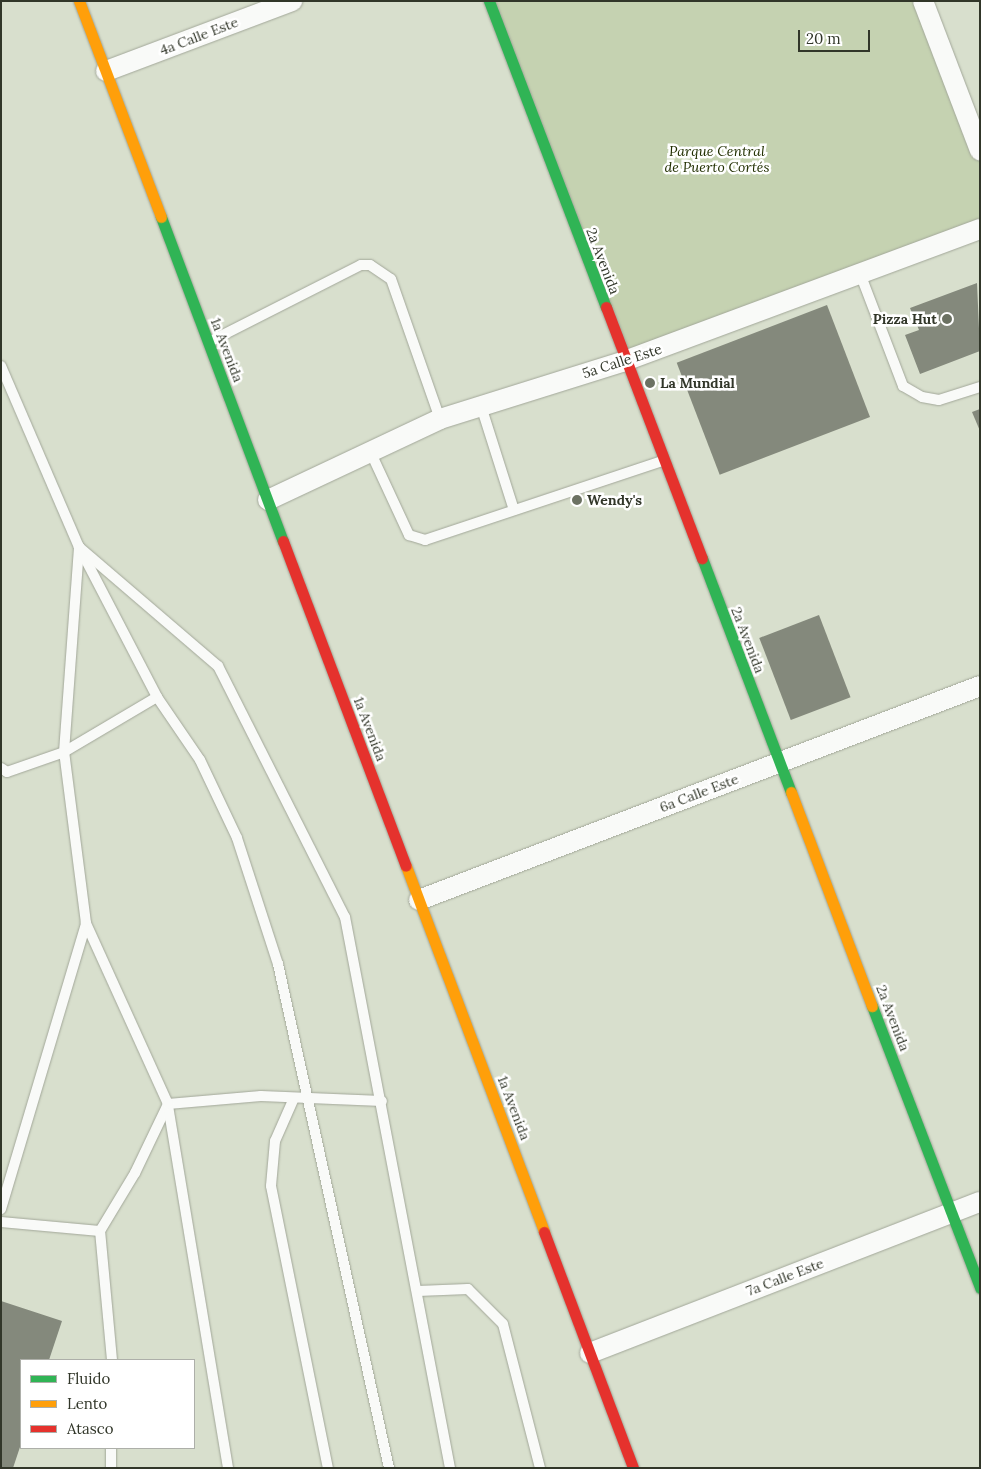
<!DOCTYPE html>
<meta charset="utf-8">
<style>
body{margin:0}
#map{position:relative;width:981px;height:1469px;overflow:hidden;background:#d8dfcd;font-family:Lora,serif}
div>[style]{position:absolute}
.green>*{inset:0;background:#c5d2b1}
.building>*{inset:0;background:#84897c;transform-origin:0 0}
.roads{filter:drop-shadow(0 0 1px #a2a799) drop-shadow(0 0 1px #a2a799)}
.lane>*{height:10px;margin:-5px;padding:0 5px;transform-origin:5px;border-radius:5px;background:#f9faf8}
.street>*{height:20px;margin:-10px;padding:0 10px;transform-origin:10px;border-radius:10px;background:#f9faf8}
.fast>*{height:11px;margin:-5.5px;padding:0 5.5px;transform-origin:5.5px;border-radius:5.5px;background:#30b455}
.slow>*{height:11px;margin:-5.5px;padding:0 5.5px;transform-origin:5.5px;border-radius:5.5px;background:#ff9f0a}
.jam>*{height:11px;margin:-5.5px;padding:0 5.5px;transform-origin:5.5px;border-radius:5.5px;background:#e5322d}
.dots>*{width:14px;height:14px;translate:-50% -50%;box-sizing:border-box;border:2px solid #fff;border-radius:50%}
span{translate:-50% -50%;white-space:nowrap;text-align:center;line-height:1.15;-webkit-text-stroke:5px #fff;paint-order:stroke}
.street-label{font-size:14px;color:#313629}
.park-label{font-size:14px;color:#212f00;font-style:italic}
.poi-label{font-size:14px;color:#313629;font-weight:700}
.right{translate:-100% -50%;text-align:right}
.left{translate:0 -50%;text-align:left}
.frame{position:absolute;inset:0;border:2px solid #313629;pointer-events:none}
.legend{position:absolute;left:20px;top:1359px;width:175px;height:90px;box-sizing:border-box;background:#fff;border:1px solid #adafa9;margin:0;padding:6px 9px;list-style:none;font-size:15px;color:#313629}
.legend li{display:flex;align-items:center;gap:10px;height:25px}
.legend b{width:25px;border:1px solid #adafa9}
.scale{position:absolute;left:798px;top:30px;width:72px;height:22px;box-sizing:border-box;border:2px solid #313629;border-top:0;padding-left:6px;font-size:15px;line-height:18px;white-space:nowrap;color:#313629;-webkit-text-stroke:4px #fff;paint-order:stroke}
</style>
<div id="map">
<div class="green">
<i style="clip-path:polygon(489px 1px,923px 1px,980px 150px,980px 228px,625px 361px)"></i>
</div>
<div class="building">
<i style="clip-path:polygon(977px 283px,980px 351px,920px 374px,905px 335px,919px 330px,910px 308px)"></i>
<i style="left:827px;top:305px;width:120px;height:161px;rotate:69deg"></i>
<i style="clip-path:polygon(980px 409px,980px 431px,972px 412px)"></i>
<i style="left:819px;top:615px;width:88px;height:64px;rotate:69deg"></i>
<i style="clip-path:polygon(1px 1301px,62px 1321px,49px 1360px,21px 1360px,21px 1444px,13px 1468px,1px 1468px)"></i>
</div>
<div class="roads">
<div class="lane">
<i style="left:861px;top:276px;width:118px;rotate:69.1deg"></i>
<i style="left:903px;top:386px;width:22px;rotate:30deg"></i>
<i style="left:922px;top:397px;width:17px;rotate:10deg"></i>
<i style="left:939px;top:400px;width:43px;rotate:-17.6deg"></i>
<i style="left:209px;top:342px;width:170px;rotate:-26.9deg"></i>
<i style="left:361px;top:265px;width:9px"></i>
<i style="left:370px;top:265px;width:25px;rotate:34deg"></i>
<i style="left:391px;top:279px;width:148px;rotate:70.7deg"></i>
<i style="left:1px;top:366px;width:197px;rotate:66.7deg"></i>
<i style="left:79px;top:547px;width:183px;rotate:40.6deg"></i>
<i style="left:218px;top:666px;width:281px;rotate:63.2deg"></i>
<i style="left:345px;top:917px;width:561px;rotate:79.21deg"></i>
<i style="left:481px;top:406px;width:109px;rotate:72.4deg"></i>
<i style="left:370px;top:451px;width:93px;rotate:65.1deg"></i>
<i style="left:409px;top:535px;width:17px;rotate:17deg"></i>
<i style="left:425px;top:540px;width:250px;rotate:-18.4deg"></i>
<i style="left:1px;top:768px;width:7px;rotate:34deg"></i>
<i style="left:7px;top:772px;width:60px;rotate:-19.3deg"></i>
<i style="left:64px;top:752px;width:108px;rotate:-30.6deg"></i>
<i style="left:294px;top:1098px;width:47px;rotate:113.8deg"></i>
<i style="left:275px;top:1141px;width:45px;rotate:95.1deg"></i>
<i style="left:271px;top:1186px;width:288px;rotate:78.6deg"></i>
<i style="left:1px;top:1209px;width:298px;rotate:-73.4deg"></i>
<i style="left:1px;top:1222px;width:99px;rotate:5.2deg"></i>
<i style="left:418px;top:1291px;width:50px;rotate:-2.3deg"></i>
<i style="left:468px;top:1289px;width:49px;rotate:45deg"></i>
<i style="left:503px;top:1324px;width:149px;rotate:75.6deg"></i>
<i style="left:112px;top:1360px;width:130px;rotate:-95.3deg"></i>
<i style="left:100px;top:1231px;width:68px;rotate:-58.9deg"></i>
<i style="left:135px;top:1173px;width:76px;rotate:-64.4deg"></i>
<i style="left:168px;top:1104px;width:93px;rotate:-4.9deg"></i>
<i style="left:261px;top:1096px;width:121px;rotate:2.4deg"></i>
<i style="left:111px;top:1468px;width:20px;rotate:-90deg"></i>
<i style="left:228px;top:1468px;width:369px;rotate:-99.4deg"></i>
<i style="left:168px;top:1104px;width:199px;rotate:-114.4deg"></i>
<i style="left:86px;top:923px;width:172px;rotate:-97.3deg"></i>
<i style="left:64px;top:752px;width:206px;rotate:-85.8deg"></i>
<i style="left:79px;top:547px;width:169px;rotate:62.5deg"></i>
<i style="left:157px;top:697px;width:76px;rotate:55.7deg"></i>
<i style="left:200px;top:760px;width:86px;rotate:64.6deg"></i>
<i style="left:237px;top:838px;width:133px;rotate:72deg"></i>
<i style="left:278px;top:964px;width:516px;rotate:77.58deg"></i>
</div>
<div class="street">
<i style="left:923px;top:1px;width:160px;rotate:69.1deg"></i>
<i style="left:106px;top:71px;width:199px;rotate:-20.6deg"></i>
<i style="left:268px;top:500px;width:190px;rotate:-25.2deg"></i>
<i style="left:440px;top:419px;width:194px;rotate:-17.4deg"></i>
<i style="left:625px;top:361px;width:379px;rotate:-20.4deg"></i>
<i style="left:419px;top:900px;width:600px;rotate:-20.88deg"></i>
<i style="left:590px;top:1353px;width:418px;rotate:-21.2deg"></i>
</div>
<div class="fast">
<i style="left:489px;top:1px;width:328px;rotate:69.1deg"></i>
<i style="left:161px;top:217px;width:346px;rotate:69.4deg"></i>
<i style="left:702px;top:558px;width:250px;rotate:69.2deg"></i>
<i style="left:872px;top:1006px;width:302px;rotate:69deg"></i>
</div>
<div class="slow">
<i style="left:79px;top:1px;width:231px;rotate:69.2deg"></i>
<i style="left:791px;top:792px;width:229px;rotate:69.3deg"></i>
<i style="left:406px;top:866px;width:391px;rotate:69.3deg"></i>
</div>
<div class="jam">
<i style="left:606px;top:307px;width:269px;rotate:69.1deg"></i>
<i style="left:283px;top:541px;width:347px;rotate:69.3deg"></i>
<i style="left:544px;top:1232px;width:252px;rotate:69.3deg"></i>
</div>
</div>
<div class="dots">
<i style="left:947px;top:319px;background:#6b7162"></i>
<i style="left:650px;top:383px;background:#6b7162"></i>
<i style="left:577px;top:500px;background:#6b7162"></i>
</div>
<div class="street-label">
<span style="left:199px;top:36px;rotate:-21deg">4a Calle Este</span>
<span style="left:603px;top:261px;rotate:69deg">2a Avenida</span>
<span style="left:227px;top:350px;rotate:69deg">1a Avenida</span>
<span style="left:622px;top:361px;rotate:-18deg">5a Calle Este</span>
<span style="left:748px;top:640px;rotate:69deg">2a Avenida</span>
<span style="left:370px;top:729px;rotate:69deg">1a Avenida</span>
<span style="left:699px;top:793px;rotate:-21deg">6a Calle Este</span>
<span style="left:893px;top:1018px;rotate:69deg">2a Avenida</span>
<span style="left:514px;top:1108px;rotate:69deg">1a Avenida</span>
<span style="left:785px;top:1277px;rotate:-21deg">7a Calle Este</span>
</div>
<div class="park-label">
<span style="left:717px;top:159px">Parque Central<br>de Puerto Cortés</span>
</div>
<div class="poi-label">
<span class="right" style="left:937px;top:319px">Pizza Hut</span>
<span class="left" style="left:660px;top:383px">La Mundial</span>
<span class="left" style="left:587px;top:500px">Wendy's</span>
</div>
<div class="frame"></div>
<ul class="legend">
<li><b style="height:6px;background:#30b455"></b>Fluido</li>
<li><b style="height:6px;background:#ff9f0a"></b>Lento</li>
<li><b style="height:6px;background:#e5322d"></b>Atasco</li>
</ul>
<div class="scale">20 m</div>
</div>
